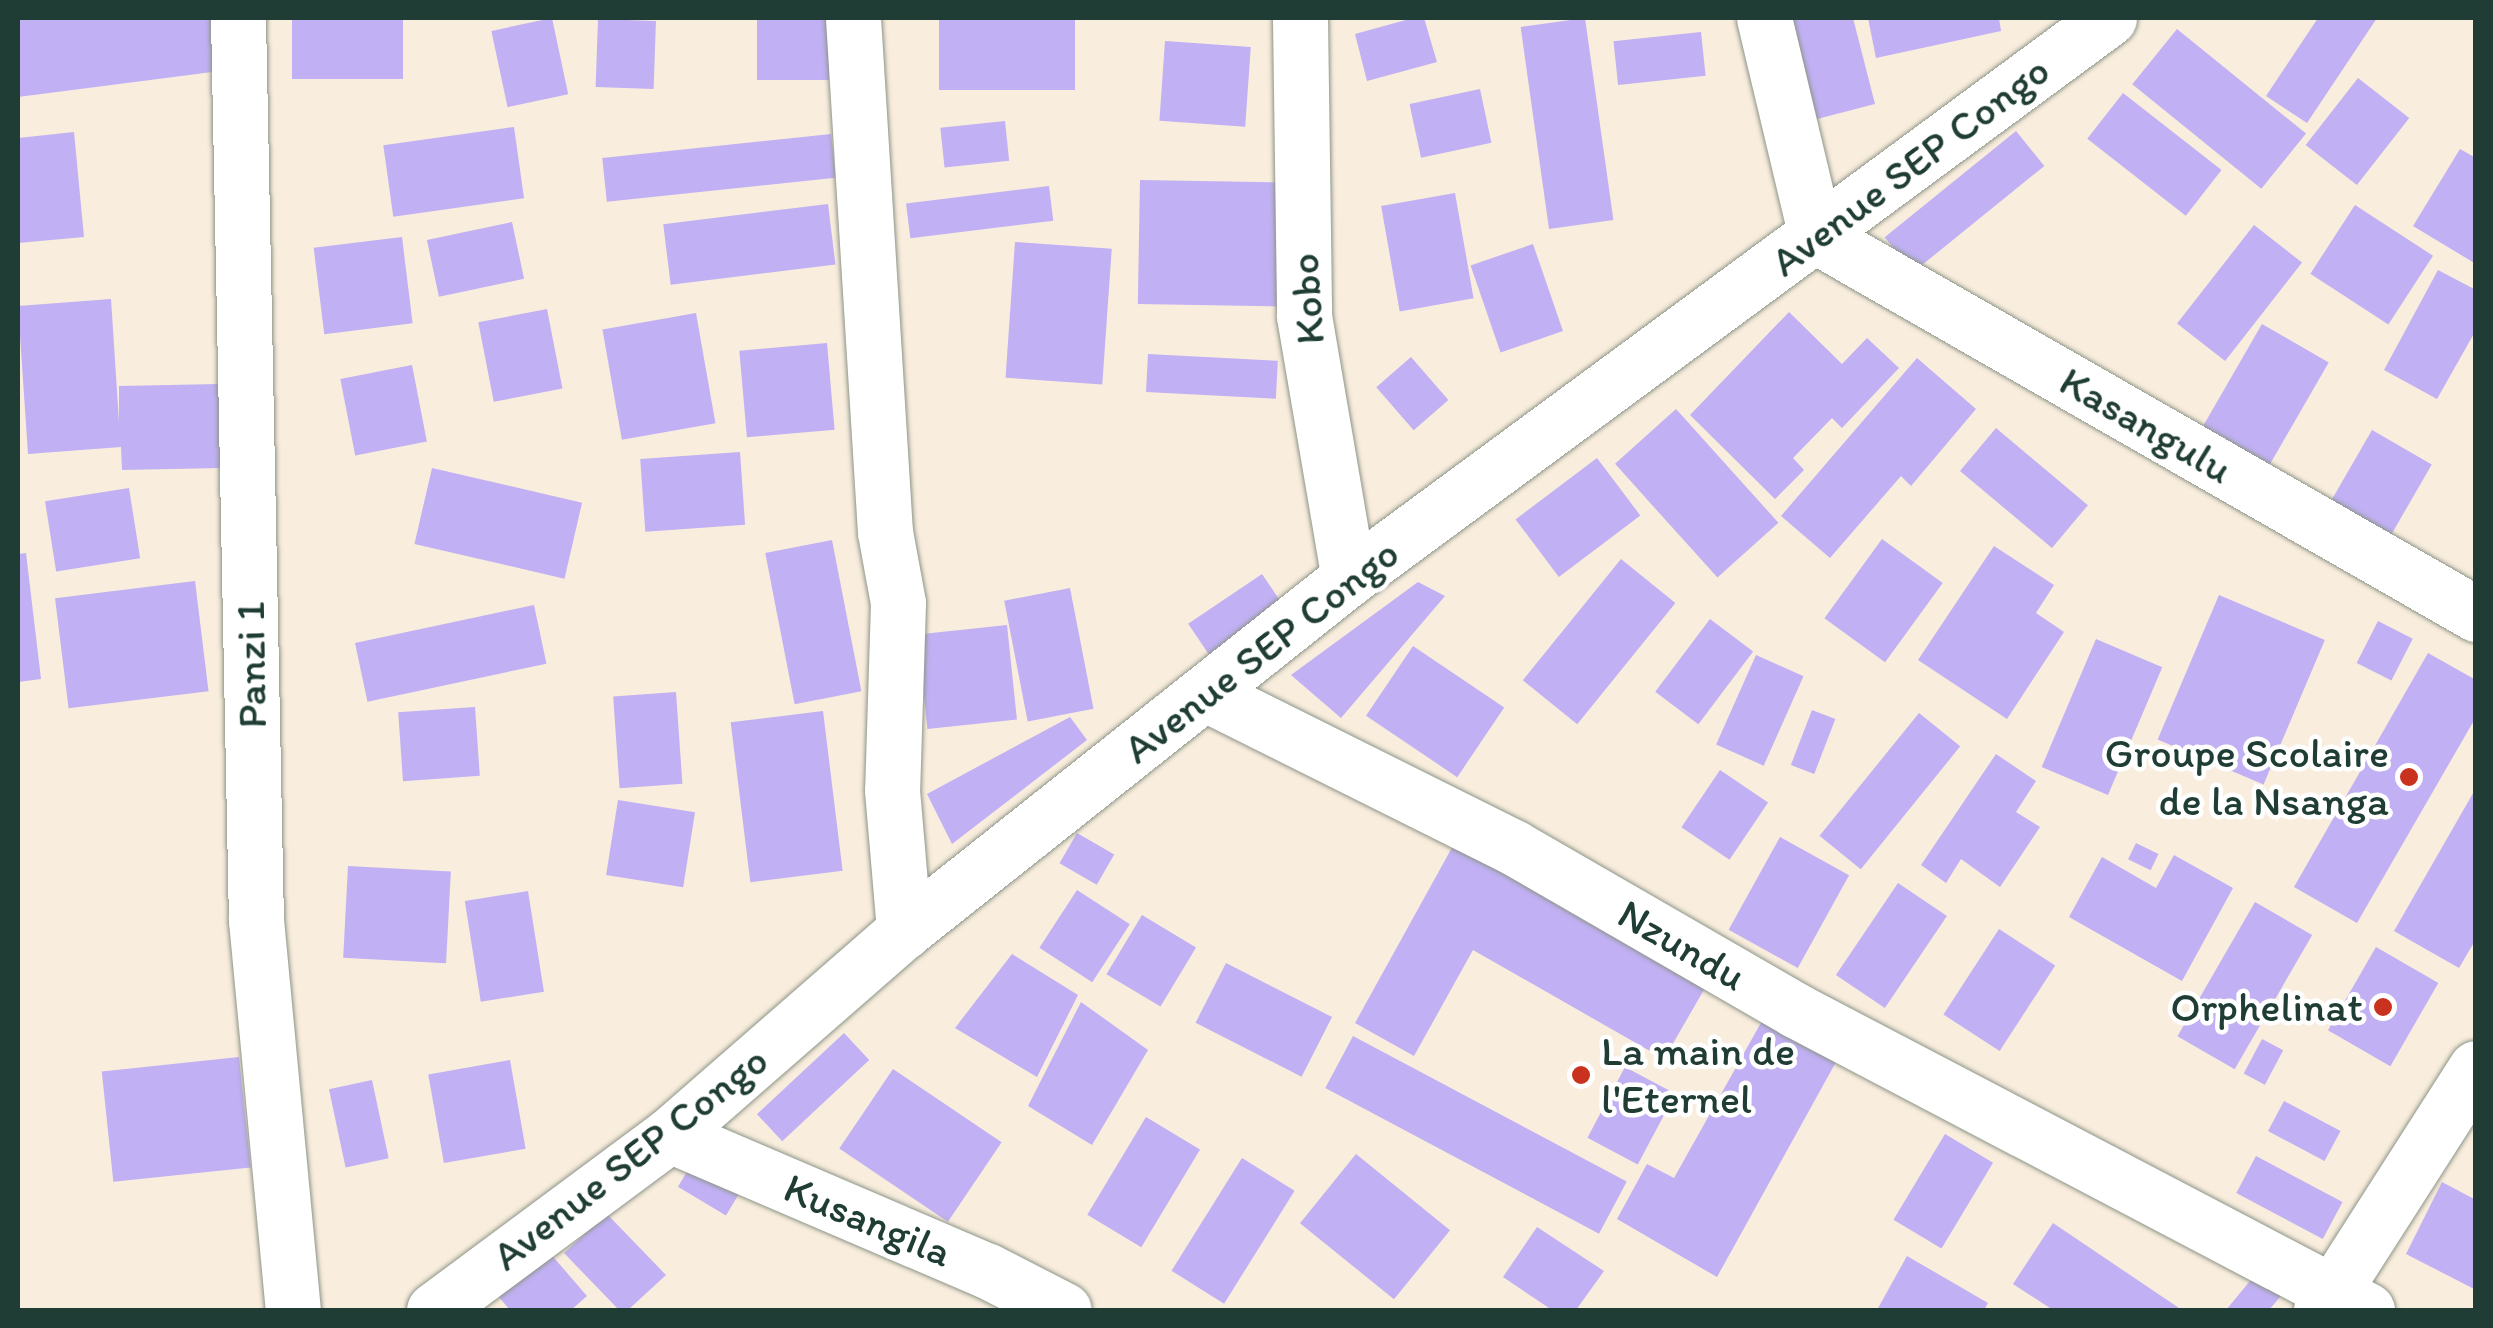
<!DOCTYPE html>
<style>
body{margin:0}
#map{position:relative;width:2493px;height:1328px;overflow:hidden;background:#f9eddd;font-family:Itim,sans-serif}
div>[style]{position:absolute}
.building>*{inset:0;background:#c1b0f3;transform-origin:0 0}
.roads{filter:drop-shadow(0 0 2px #8c9588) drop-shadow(0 0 2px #8c9588)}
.street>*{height:55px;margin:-27.5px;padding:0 27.5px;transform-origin:27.5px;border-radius:27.5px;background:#fff}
.dots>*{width:28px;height:28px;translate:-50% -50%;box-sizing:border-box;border:5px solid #fff;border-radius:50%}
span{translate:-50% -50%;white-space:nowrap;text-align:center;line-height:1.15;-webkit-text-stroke:9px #fff;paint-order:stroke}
.street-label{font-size:42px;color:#1f3d34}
.poi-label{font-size:42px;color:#1f3d34}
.right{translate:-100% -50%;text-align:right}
.left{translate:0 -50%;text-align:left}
.frame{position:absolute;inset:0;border:20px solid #1f3d34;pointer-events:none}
</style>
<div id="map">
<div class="building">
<i style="clip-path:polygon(18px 18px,213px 18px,220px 71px,18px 97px)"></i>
<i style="left:292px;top:18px;width:111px;height:61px"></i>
<i style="left:552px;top:18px;width:78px;height:62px;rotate:78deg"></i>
<i style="left:757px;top:18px;width:72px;height:62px"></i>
<i style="left:939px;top:18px;width:136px;height:72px"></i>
<i style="clip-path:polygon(1413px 18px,1424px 18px,1437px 62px,1367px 81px,1355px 34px)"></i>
<i style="left:1585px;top:18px;width:204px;height:65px;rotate:82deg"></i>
<i style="clip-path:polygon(1790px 18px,1853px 18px,1875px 104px,1817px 119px)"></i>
<i style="clip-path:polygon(1868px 18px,1999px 18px,2001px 31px,1876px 58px)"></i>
<i style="clip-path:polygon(2318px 18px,2377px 18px,2307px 123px,2266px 96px)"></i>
<i style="left:598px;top:19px;width:58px;height:68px;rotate:2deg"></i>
<i style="left:2177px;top:29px;width:166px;height:71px;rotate:39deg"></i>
<i style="left:1701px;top:32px;width:44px;height:88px;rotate:84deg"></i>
<i style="left:1165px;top:41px;width:86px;height:80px;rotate:4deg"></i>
<i style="left:2358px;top:78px;width:65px;height:85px;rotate:38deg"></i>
<i style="left:1480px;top:89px;width:55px;height:72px;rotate:78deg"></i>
<i style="left:2123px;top:93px;width:125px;height:58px;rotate:38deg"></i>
<i style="left:1005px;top:121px;width:40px;height:65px;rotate:84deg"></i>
<i style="left:514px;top:127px;width:72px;height:132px;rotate:82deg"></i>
<i style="left:2016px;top:131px;width:45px;height:169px;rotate:51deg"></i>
<i style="clip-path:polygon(74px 132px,84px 237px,18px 243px,18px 138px)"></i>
<i style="left:831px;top:134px;width:44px;height:230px;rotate:84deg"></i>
<i style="clip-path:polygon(2460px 149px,2476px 158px,2476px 264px,2413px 226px)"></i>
<i style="left:1140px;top:180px;width:139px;height:124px;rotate:1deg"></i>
<i style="left:1049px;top:186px;width:35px;height:144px;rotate:83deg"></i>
<i style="left:1455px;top:193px;width:107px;height:75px;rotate:80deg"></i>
<i style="left:828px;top:204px;width:61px;height:166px;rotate:83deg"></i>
<i style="left:2355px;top:205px;width:93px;height:82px;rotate:33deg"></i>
<i style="left:512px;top:222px;width:58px;height:87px;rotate:78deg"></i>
<i style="left:2254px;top:225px;width:61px;height:125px;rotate:38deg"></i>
<i style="left:402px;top:237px;width:87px;height:89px;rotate:83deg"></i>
<i style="left:1015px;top:242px;width:97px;height:136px;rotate:4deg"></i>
<i style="left:1533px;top:244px;width:92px;height:66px;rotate:71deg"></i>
<i style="clip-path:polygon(2438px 270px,2476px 290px,2476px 330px,2437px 399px,2384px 370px)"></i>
<i style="clip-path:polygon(111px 299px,119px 422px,119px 386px,219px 384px,222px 468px,122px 470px,121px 447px,28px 454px,18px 306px)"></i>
<i style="left:547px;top:309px;width:81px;height:70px;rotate:79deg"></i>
<i style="clip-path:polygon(1789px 312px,1842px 364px,1867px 338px,1899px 368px,1842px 428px,1832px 418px,1793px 458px,1804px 470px,1775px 499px,1690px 415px)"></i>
<i style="left:696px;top:313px;width:112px;height:95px;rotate:80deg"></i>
<i style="left:2262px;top:324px;width:77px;height:121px;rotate:30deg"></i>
<i style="left:827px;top:343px;width:87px;height:88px;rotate:85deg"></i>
<i style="left:1148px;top:354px;width:130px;height:38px;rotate:3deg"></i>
<i style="left:1411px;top:357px;width:57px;height:46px;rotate:49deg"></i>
<i style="clip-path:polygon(1917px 358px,1976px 409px,1911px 486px,1901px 476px,1830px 558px,1781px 516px)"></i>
<i style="left:412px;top:365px;width:78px;height:73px;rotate:79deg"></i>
<i style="left:1676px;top:409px;width:153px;height:82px;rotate:48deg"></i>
<i style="left:1996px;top:428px;width:120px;height:56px;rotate:40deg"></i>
<i style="left:2372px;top:430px;width:69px;height:93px;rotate:30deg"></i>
<i style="left:740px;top:452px;width:73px;height:100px;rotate:86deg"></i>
<i style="left:1597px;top:458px;width:72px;height:102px;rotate:53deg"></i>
<i style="left:432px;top:468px;width:154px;height:78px;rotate:13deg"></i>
<i style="left:129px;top:488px;width:71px;height:85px;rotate:81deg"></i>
<i style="left:1882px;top:539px;width:75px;height:98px;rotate:36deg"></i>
<i style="left:832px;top:540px;width:154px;height:68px;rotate:79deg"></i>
<i style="clip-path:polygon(1994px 546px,2054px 585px,2036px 613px,2064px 632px,2007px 719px,1918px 660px)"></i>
<i style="clip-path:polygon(26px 553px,41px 679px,18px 682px,18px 554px)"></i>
<i style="left:1621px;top:559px;width:70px;height:156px;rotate:39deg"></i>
<i style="left:1262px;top:574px;width:37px;height:89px;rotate:56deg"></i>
<i style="left:195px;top:581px;width:111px;height:141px;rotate:83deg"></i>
<i style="clip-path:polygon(1418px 582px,1445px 596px,1341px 718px,1291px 675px)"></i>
<i style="left:1070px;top:588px;width:123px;height:67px;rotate:79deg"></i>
<i style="left:2219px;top:595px;width:115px;height:157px;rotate:23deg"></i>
<i style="left:534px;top:605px;width:60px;height:183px;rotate:78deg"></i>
<i style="left:1710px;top:619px;width:54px;height:91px;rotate:37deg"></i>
<i style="left:2378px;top:621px;width:39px;height:47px;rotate:27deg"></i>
<i style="left:1007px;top:625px;width:95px;height:90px;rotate:84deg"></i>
<i style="left:2096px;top:639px;width:72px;height:139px;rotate:23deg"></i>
<i style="left:1413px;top:646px;width:110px;height:84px;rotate:34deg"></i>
<i style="clip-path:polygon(2428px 653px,2476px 680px,2476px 717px,2357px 923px,2294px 887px)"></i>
<i style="left:1756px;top:655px;width:52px;height:98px;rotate:24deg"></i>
<i style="left:676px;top:692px;width:92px;height:63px;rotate:86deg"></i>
<i style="left:475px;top:707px;width:69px;height:77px;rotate:86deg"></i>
<i style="left:1812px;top:710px;width:25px;height:59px;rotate:21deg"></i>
<i style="left:823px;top:711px;width:161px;height:93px;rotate:83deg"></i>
<i style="left:1919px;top:713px;width:53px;height:158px;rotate:39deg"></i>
<i style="clip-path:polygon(1070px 717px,1087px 740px,952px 844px,927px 794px)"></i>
<i style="clip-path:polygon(1996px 754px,2036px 781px,2016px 812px,2040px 827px,2000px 887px,1961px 859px,1946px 883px,1921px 865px)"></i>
<i style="left:1720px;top:770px;width:58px;height:69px;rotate:34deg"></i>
<i style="clip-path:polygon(2476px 788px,2476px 939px,2459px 968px,2394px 931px)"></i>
<i style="left:618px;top:800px;width:78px;height:76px;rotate:9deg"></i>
<i style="left:1077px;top:833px;width:43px;height:35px;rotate:30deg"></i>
<i style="left:1780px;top:837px;width:79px;height:106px;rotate:29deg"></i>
<i style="left:2136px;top:843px;width:25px;height:18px;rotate:26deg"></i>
<i style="clip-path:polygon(1454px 844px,1705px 988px,1664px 1059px,1473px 950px,1414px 1056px,1355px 1023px)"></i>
<i style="clip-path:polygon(2174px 855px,2233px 888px,2182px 981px,2069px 917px,2102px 857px,2156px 888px)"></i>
<i style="left:348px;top:866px;width:103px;height:92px;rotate:3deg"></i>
<i style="left:1898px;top:883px;width:59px;height:111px;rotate:34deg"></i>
<i style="left:1077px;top:890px;width:63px;height:69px;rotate:33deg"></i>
<i style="left:528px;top:891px;width:102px;height:64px;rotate:81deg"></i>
<i style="left:2255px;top:902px;width:66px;height:155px;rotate:30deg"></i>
<i style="left:1142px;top:915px;width:63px;height:69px;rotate:31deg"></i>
<i style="left:1999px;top:929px;width:67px;height:102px;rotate:33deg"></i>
<i style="left:2376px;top:947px;width:72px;height:96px;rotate:30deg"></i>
<i style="clip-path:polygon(1012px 954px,1078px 995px,1037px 1077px,955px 1028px)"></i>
<i style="left:1226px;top:963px;width:119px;height:67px;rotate:27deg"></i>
<i style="clip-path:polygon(1081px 1002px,1148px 1050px,1092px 1145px,1028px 1106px)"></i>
<i style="clip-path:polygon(1767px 1012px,1841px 1053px,1717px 1277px,1617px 1219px,1647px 1164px,1674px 1178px)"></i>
<i style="left:844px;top:1033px;width:37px;height:119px;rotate:47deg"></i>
<i style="left:1353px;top:1036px;width:310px;height:59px;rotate:28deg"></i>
<i style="left:2262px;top:1039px;width:24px;height:39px;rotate:28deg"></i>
<i style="left:239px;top:1057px;width:111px;height:138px;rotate:84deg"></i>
<i style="left:510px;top:1060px;width:90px;height:83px;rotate:80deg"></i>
<i style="left:1625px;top:1067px;width:57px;height:80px;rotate:28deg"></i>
<i style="left:893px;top:1069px;width:131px;height:96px;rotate:34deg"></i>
<i style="left:372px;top:1080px;width:80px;height:44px;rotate:78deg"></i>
<i style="left:2284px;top:1101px;width:64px;height:34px;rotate:28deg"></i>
<i style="left:1146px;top:1117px;width:63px;height:114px;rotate:31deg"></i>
<i style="left:1945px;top:1134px;width:56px;height:100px;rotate:31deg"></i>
<i style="left:1356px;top:1154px;width:121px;height:89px;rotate:39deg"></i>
<i style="left:697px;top:1155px;width:56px;height:37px;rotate:31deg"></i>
<i style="left:2256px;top:1156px;width:98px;height:42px;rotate:28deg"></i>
<i style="left:1242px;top:1158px;width:62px;height:133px;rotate:32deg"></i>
<i style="clip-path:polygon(2442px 1182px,2476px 1200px,2476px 1290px,2406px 1254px)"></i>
<i style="clip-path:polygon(607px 1214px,666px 1275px,628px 1310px,619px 1310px,564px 1253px)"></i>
<i style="clip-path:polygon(2053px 1223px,2182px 1310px,2053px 1310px,2013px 1284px)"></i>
<i style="clip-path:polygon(1537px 1227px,1604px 1271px,1576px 1310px,1552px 1310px,1503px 1277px)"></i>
<i style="clip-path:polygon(542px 1244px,587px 1296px,571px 1310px,510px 1310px,492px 1289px)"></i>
<i style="clip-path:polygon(1907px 1256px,1988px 1303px,1984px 1310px,1877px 1310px)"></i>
<i style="clip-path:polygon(2264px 1264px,2290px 1285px,2269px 1310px,2226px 1310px)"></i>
</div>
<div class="roads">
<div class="street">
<i style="left:238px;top:18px;width:902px;rotate:88.86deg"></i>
<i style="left:256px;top:920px;width:392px;rotate:84.6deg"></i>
<i style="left:853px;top:18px;width:515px;rotate:86.44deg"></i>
<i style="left:885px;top:532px;width:72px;rotate:79.6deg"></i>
<i style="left:898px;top:603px;width:187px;rotate:91.8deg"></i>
<i style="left:892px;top:790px;width:142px;rotate:85.1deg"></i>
<i style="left:1300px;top:18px;width:298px;rotate:89.2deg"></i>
<i style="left:1304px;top:316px;width:266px;rotate:80.3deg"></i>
<i style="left:1764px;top:18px;width:224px;rotate:76.6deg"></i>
<i style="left:1816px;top:236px;width:761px;rotate:29.8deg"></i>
<i style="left:1208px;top:695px;width:341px;rotate:26.5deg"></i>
<i style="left:1513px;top:847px;width:326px;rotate:30deg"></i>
<i style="left:1795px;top:1010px;width:646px;rotate:27.68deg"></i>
<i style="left:670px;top:1135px;width:346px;rotate:23.2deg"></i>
<i style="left:988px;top:1271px;width:85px;rotate:27.2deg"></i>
<i style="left:434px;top:1310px;width:294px;rotate:-36.6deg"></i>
<i style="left:670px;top:1135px;width:310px;rotate:-41.1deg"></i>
<i style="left:904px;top:931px;width:568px;rotate:-38.42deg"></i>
<i style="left:1349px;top:578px;width:944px;rotate:-36.38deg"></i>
<i style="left:2321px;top:1310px;width:287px;rotate:-57.4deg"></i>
</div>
</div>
<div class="dots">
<i style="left:2409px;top:777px;background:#c8321e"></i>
<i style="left:2383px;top:1007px;background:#c8321e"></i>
<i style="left:1581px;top:1075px;background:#c8321e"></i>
</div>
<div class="street-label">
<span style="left:1910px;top:166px;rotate:-37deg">Avenue SEP Congo</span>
<span style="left:1307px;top:299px;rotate:-94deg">Kobo</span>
<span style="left:2146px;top:425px;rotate:30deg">Kasangulu</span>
<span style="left:1261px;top:651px;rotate:-38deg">Avenue SEP Congo</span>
<span style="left:251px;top:665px;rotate:-91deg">Panzi 1</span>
<span style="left:1682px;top:945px;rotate:30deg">Nzundu</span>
<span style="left:630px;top:1158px;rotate:-38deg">Avenue SEP Congo</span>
<span style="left:868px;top:1220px;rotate:23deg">Kusangila</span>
</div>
<div class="poi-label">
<span class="right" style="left:2389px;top:777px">Groupe Scolaire<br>de la Nsanga</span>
<span class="right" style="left:2363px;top:1007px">Orphelinat</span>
<span class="left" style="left:1601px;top:1075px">La main de<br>l'Eternel</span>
</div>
<div class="frame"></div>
</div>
